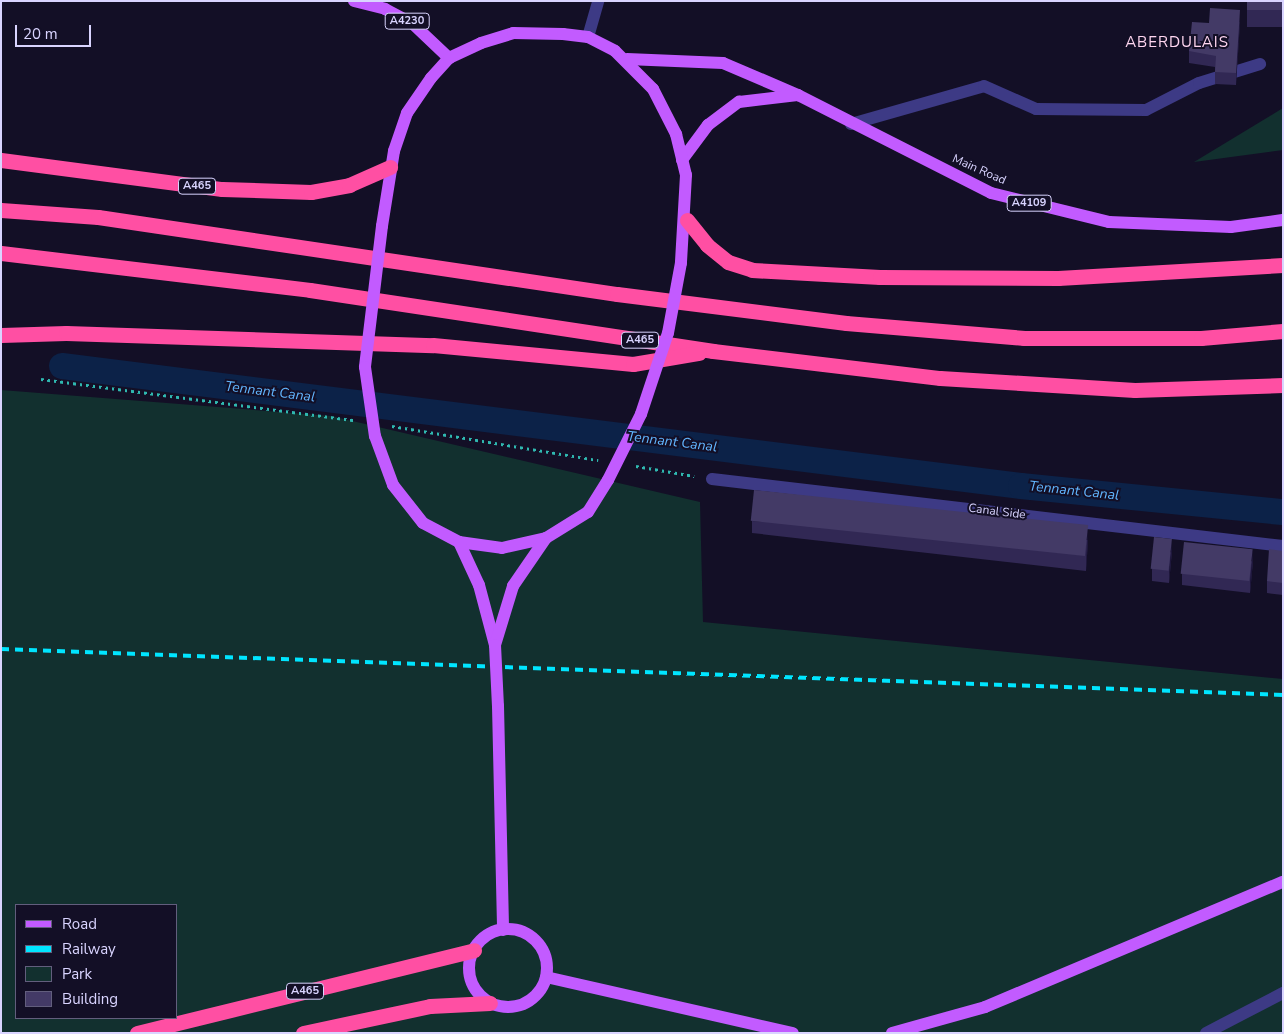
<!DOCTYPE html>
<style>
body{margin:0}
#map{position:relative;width:1284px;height:1034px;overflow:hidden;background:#130f26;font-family:"Nunito Sans",sans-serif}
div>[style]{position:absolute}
.green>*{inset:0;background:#12302f}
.canal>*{height:26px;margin:-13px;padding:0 13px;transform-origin:13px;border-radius:13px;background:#0c2248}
.path>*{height:3px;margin-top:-1.5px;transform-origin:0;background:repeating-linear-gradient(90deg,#2fb8b0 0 2.5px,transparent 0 6.5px)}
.minor>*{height:12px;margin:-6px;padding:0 6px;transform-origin:6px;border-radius:6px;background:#3d3a85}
.major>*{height:12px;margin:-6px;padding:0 6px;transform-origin:6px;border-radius:6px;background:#c25bff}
.major>.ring{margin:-6px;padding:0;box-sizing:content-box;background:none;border:12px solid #c25bff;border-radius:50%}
.highway>*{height:15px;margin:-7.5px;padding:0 7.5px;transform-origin:7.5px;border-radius:7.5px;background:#ff4fa3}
.rail>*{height:4px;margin-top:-2px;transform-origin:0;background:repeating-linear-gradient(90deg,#00e5ff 0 8px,transparent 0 14px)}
.major-bridge>*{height:12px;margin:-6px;padding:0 6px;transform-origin:6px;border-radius:6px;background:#c25bff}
.wall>*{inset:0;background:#312854;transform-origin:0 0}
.shaded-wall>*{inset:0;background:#1d163a}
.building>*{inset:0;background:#433a66;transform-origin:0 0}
span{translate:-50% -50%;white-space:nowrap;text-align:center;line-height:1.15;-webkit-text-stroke:4px #130f26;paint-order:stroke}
.shield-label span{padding:1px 4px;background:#130f26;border:1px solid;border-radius:4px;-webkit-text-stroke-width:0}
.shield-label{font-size:11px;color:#d9d4ff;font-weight:700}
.street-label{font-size:12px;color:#d9d4ff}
.water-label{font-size:14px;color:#62b6ff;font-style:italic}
.quarter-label{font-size:15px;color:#ffd6f0;letter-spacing:1px}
.frame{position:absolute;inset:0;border:2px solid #d9d4ff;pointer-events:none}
.legend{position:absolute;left:15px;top:904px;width:162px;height:115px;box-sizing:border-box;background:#130f26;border:1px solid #625e7d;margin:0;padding:6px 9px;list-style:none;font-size:15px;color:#d9d4ff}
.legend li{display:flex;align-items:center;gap:10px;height:25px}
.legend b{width:25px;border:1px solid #625e7d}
.scale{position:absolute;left:15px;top:25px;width:76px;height:22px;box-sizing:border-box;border:2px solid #d9d4ff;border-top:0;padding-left:6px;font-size:15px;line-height:18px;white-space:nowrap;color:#d9d4ff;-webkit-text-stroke:4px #130f26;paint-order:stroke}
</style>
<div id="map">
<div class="green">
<i style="clip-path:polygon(1283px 108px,1283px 150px,1194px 162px)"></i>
<i style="clip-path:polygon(evenodd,1px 390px,331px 416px,700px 502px,703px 622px,1283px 679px,1283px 1033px,1px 1033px,1px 390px,16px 905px,176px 905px,176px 1018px,16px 1018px,16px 905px)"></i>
</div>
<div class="canal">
<i style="left:62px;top:366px;width:966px;rotate:7.13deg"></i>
<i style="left:1021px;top:486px;width:263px;rotate:5.7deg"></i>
</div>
<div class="path">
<i style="left:41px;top:379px;width:316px;rotate:7.5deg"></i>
<i style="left:392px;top:426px;width:209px;rotate:9.4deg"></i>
<i style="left:636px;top:466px;width:59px;rotate:9.8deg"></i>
</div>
<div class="minor">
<i style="left:588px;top:37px;width:37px;rotate:-74deg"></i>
<i style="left:851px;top:124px;width:138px;rotate:-15.9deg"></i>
<i style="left:984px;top:86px;width:57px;rotate:23.9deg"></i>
<i style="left:1036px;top:109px;width:110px;rotate:0.5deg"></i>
<i style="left:1146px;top:110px;width:59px;rotate:-27deg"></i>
<i style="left:1199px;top:83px;width:64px;rotate:-17.3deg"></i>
<i style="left:712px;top:479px;width:575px;rotate:6.69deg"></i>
<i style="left:1206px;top:1033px;width:87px;rotate:-27.5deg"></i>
</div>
<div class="major">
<i style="left:354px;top:1px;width:32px;rotate:14deg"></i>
<i style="left:385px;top:9px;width:32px;rotate:28deg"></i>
<i style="left:413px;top:24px;width:50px;rotate:43.4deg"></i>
<i style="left:627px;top:59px;width:96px;rotate:2.4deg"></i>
<i style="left:723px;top:63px;width:82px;rotate:23.1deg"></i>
<i style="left:798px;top:95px;width:216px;rotate:26.9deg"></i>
<i style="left:991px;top:193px;width:122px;rotate:13.8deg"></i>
<i style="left:1109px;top:222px;width:122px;rotate:2.3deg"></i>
<i style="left:1231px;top:227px;width:52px;rotate:-7.7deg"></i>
<i style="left:682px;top:160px;width:44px;rotate:-53.4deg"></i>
<i style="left:708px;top:125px;width:39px;rotate:-37deg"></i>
<i style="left:739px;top:102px;width:59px;rotate:-6.8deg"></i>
<i style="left:382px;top:226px;width:76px;rotate:-80.9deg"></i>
<i style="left:394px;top:151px;width:40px;rotate:-71.1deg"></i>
<i style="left:407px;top:113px;width:42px;rotate:-55.6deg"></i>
<i style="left:431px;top:78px;width:27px;rotate:-48deg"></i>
<i style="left:449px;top:58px;width:35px;rotate:-25deg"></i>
<i style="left:481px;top:43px;width:34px;rotate:-17deg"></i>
<i style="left:513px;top:33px;width:50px;rotate:1.1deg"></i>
<i style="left:563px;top:34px;width:25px;rotate:7deg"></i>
<i style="left:588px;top:37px;width:30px;rotate:27deg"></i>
<i style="left:615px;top:51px;width:54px;rotate:45deg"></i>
<i style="left:653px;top:89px;width:51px;rotate:62.9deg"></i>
<i style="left:676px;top:134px;width:42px;rotate:76.3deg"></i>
<i style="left:686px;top:175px;width:88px;rotate:93.3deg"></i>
<i style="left:393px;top:485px;width:48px;rotate:51.7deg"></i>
<i style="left:423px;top:523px;width:41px;rotate:27.8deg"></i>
<i style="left:459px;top:542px;width:43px;rotate:7.9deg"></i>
<i style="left:502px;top:548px;width:45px;rotate:-12.8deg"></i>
<i style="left:546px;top:538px;width:49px;rotate:-31.8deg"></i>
<i style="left:588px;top:512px;width:38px;rotate:-58deg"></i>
<i style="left:459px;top:542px;width:47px;rotate:65.1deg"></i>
<i style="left:479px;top:585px;width:62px;rotate:75.1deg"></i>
<i style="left:495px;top:645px;width:62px;rotate:-73deg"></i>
<i style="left:513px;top:586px;width:58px;rotate:-55.5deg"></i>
<i style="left:498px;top:706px;width:224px;rotate:88.7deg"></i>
<i class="ring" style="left:469px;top:929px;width:66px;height:66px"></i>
<i style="left:546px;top:977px;width:253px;rotate:12.8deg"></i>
<i style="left:892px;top:1033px;width:97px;rotate:-15.6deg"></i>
<i style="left:985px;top:1007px;width:323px;rotate:-22.8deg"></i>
</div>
<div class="highway">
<i style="left:1px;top:160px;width:223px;rotate:7.5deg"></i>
<i style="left:222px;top:189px;width:89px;rotate:1.9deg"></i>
<i style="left:311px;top:192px;width:39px;rotate:-10deg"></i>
<i style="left:349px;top:185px;width:45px;rotate:-23.7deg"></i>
<i style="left:1px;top:210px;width:97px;rotate:4.1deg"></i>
<i style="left:98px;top:217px;width:525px;rotate:8.44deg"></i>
<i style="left:617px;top:294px;width:231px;rotate:7.2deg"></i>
<i style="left:846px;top:323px;width:179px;rotate:4.8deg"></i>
<i style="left:1024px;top:338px;width:177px"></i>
<i style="left:1201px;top:338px;width:82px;rotate:-4.9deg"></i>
<i style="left:687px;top:220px;width:32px;rotate:51deg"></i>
<i style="left:707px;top:245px;width:27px;rotate:39deg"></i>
<i style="left:728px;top:262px;width:25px;rotate:18deg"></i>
<i style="left:752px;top:270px;width:128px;rotate:3.1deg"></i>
<i style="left:880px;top:277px;width:178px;rotate:0.3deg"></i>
<i style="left:1058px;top:278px;width:225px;rotate:-3.3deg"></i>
<i style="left:1px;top:253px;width:311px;rotate:6.8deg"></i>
<i style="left:310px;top:290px;width:408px;rotate:8.6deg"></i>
<i style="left:713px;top:351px;width:229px;rotate:6.8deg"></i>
<i style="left:940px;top:378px;width:195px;rotate:3.5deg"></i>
<i style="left:1135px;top:390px;width:148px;rotate:-1.9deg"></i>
<i style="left:1px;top:335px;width:65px;rotate:-1.8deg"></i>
<i style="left:66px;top:333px;width:367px;rotate:1.9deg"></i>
<i style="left:433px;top:345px;width:201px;rotate:5.4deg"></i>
<i style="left:633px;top:364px;width:67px;rotate:-9.5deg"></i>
<i style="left:137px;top:1033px;width:347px;rotate:-13.8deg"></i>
<i style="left:303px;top:1033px;width:130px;rotate:-12deg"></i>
<i style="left:430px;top:1006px;width:60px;rotate:-2.9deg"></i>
</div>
<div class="rail">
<i style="left:1px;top:649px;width:1283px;rotate:2.05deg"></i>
</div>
<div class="major-bridge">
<i style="left:382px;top:226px;width:142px;rotate:96.9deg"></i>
<i style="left:365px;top:367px;width:70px;rotate:81.8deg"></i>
<i style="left:375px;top:436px;width:52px;rotate:69.8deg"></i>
<i style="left:608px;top:480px;width:74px;rotate:-63.4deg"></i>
<i style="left:641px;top:414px;width:85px;rotate:-71.6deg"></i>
<i style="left:668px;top:333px;width:71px;rotate:-79.5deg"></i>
<i style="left:495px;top:645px;width:61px;rotate:87.2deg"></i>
</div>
<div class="wall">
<i style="left:1247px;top:1px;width:36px;height:26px"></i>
<i style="clip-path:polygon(1240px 22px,1236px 85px,1215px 84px,1215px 67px,1189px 63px,1189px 51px,1209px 23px)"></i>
<i style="clip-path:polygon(752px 521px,1088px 540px,1086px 571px,752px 533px)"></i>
<i style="clip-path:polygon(1172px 551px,1169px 583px,1152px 581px,1152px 569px)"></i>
<i style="clip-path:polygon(1283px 551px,1283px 595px,1267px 593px,1267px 581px)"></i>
<i style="clip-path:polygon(1253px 561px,1250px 593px,1182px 585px,1182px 574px)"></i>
</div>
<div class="shaded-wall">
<i style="clip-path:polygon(1240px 10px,1240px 22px,1236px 85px,1236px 73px)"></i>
<i style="clip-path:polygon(1088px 528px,1088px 540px,1086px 571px,1086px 560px)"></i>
<i style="clip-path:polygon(1172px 539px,1172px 551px,1169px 583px,1169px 571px)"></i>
<i style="clip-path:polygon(1253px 549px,1253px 561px,1250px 593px,1250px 581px)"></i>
</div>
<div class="building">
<i style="left:1247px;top:1px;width:36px;height:9px"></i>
<i style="clip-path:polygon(1210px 8px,1240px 10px,1236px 73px,1215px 72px,1216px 56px,1189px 51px,1192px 22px,1209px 23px)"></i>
<i style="left:754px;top:490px;width:336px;height:31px;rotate:6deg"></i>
<i style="left:1154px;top:537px;width:18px;height:32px;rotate:6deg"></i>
<i style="left:1184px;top:542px;width:69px;height:32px;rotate:6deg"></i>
<i style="clip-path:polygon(1269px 549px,1283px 551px,1283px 583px,1267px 581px)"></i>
</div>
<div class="shield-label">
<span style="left:407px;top:21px">A4230</span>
<span style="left:197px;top:186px">A465</span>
<span style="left:1029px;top:203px">A4109</span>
<span style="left:640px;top:340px">A465</span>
<span style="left:305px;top:991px">A465</span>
</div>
<div class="street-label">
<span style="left:979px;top:170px;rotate:24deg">Main Road</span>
<span style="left:997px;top:512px;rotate:7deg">Canal Side</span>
</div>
<div class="water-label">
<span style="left:270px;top:392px;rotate:7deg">Tennant Canal</span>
<span style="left:672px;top:442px;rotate:7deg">Tennant Canal</span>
<span style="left:1074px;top:491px;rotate:6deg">Tennant Canal</span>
</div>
<div class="quarter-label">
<span style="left:1177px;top:43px">ABERDULAIS</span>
</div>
<div class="frame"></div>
<ul class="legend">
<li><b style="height:6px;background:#c25bff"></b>Road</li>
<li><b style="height:6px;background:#00e5ff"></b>Railway</li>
<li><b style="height:14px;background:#12302f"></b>Park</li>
<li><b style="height:14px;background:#433a66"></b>Building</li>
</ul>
<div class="scale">20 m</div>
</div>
